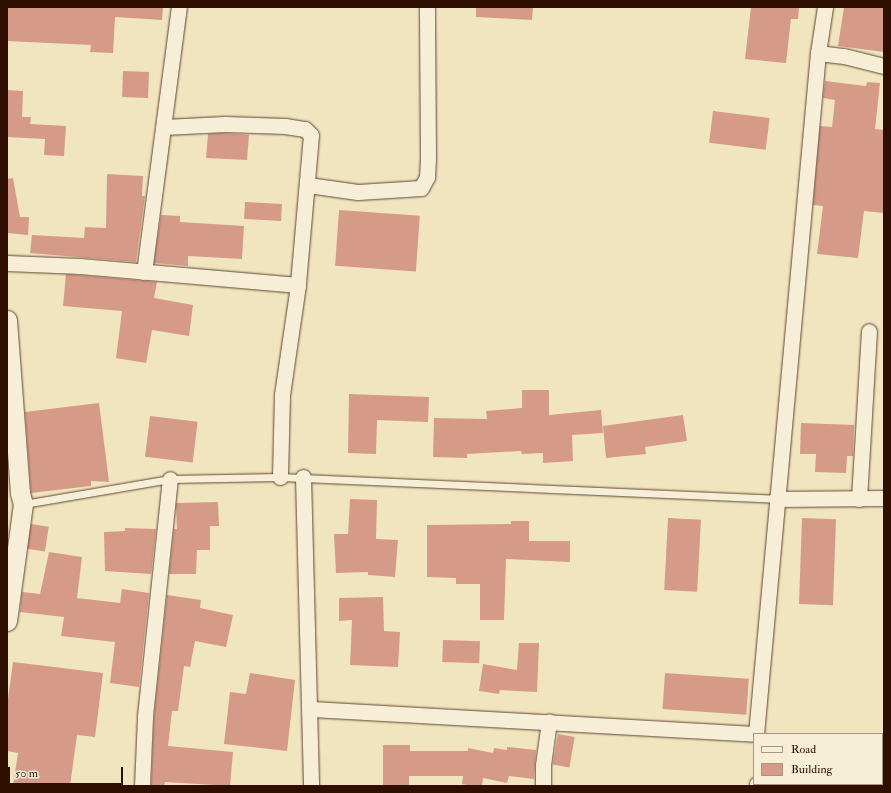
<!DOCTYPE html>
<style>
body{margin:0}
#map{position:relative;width:891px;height:793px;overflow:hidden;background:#f1e5c0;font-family:"IM FELL Double Pica",serif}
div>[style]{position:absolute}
.building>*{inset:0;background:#d69a89;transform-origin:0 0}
.roads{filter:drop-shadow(0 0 1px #604530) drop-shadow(0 0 1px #604530)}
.service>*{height:7px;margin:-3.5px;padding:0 3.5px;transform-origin:3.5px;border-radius:3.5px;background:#f6eed6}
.minor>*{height:15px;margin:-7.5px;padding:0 7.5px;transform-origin:7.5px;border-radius:7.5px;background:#f6eed6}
.tertiary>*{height:19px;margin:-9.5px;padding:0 9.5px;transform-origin:9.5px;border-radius:9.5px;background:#f6eed6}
span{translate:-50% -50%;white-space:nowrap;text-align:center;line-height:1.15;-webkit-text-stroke:3px #f6eed6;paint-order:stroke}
.frame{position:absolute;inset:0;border:8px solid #2f1000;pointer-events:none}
.legend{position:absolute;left:753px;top:733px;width:130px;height:52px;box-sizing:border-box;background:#f6eed6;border:1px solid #a69580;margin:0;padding:5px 7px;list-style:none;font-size:12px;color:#2f1000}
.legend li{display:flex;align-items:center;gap:8px;height:20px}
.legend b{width:20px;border:1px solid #a69580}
.scale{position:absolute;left:8px;top:767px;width:115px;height:18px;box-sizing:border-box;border:2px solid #2f1000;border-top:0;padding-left:5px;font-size:12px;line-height:14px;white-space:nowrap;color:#2f1000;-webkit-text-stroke:3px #f6eed6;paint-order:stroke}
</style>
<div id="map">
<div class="building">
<i style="clip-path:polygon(7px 7px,163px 7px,162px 20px,115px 17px,113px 53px,90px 52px,91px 45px,7px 41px)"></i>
<i style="clip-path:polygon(476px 7px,533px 7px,532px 20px,476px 17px)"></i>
<i style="clip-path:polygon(751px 7px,799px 7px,798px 19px,791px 19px,786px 63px,745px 59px)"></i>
<i style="clip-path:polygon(844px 7px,884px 7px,884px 52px,838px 46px)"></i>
<i style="left:123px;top:71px;width:26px;height:26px;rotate:2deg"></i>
<i style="clip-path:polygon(825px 81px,866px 86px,867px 82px,880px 83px,875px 129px,884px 130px,884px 213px,864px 211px,858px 258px,817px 254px,823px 206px,813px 205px,820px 126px,832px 127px,835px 100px,823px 98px)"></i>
<i style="clip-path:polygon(7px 90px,23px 91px,22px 117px,31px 117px,30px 124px,66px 126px,64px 156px,44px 155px,45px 139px,7px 137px)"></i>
<i style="left:713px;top:111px;width:57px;height:32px;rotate:7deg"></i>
<i style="clip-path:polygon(222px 133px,249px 135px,247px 160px,206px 158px,208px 134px)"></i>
<i style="clip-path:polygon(107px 174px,143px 176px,142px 196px,145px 196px,136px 262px,30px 253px,32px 235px,84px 238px,85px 227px,106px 228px)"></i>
<i style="clip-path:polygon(13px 178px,20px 217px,29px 217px,28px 235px,7px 233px,7px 179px)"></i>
<i style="left:245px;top:202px;width:37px;height:17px;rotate:3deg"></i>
<i style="left:339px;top:210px;width:81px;height:56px;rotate:4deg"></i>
<i style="clip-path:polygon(161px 215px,180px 216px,180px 222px,244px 226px,242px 259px,188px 256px,188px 266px,154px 263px)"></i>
<i style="clip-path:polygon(66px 274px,157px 282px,154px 298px,193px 305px,189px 336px,152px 330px,146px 363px,116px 358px,122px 311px,63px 306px)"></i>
<i style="clip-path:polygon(522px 390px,549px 390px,549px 415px,601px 410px,603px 433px,572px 435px,573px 461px,543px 463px,543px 453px,522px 454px,521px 451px,467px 454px,467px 458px,433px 457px,434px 418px,487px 419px,486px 411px,522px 408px)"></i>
<i style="clip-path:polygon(349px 394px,429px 397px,428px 422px,377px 420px,376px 454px,348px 453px)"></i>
<i style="clip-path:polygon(99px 403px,109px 482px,91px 481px,91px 486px,31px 493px,25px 412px)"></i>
<i style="clip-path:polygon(683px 415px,687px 441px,645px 447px,646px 454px,606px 458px,603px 426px)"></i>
<i style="left:150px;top:416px;width:48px;height:41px;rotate:7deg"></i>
<i style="clip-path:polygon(801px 423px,854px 425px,853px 456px,847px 456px,846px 473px,815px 472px,816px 454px,800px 454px)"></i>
<i style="clip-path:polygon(350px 499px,377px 500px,376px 539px,398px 540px,395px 577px,368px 575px,368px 572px,336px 573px,334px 534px,348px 534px)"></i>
<i style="clip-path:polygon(218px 502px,219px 526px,210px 526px,210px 550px,197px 550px,196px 574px,169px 574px,174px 529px,177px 529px,176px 503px)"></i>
<i style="left:668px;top:518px;width:33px;height:72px;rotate:3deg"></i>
<i style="left:802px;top:518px;width:34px;height:86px;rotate:2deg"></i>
<i style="clip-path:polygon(511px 521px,529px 521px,529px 541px,570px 541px,570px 562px,506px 559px,504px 620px,480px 620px,480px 584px,456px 584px,456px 578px,427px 577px,427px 525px,511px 524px)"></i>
<i style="left:31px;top:524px;width:18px;height:25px;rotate:9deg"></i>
<i style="clip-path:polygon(125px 528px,156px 529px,151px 574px,105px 571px,104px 532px,125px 531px)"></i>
<i style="clip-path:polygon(49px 552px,82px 557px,77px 598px,120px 603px,122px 589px,149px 593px,139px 687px,110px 683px,115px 642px,61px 636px,64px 617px,20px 612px,22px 592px,40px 594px)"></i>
<i style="clip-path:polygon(167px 595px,201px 600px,200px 608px,233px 615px,226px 647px,195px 641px,190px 667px,184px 666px,178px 711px,172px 711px,168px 746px,233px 752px,230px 786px,165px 782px,164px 786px,151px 786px,154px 717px)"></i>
<i style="clip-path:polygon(383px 597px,384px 631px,400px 632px,398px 667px,350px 665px,352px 620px,339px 621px,339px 598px)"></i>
<i style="left:443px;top:640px;width:37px;height:22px;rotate:2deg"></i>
<i style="clip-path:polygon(519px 643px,539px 643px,537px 692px,500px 690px,499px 694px,479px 691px,483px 664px,517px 670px)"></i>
<i style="clip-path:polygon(13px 662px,103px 673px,95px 737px,77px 735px,70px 786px,13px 786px,18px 753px,7px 751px,7px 706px)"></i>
<i style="clip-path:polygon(250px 673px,295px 680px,287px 751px,224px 744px,230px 692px,246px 694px)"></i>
<i style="left:665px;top:673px;width:84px;height:36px;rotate:4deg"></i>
<i style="left:558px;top:734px;width:17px;height:31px;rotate:10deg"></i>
<i style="clip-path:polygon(383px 745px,410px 745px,410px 751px,468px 751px,468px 748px,493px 753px,494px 748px,507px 750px,507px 747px,536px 750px,534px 779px,509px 776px,507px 783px,483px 778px,482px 786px,472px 786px,462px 784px,463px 776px,409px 776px,409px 786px,383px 786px)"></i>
</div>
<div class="roads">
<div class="service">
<i style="left:24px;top:504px;width:148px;rotate:-9.7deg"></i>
<i style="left:170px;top:479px;width:110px;rotate:-1deg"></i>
<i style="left:280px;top:477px;width:496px;rotate:2.5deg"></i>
</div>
<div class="minor">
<i style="left:818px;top:53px;width:47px;rotate:-81.3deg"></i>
<i style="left:164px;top:127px;width:61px;rotate:-2.8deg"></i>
<i style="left:225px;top:124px;width:60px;rotate:1.9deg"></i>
<i style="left:285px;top:126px;width:20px;rotate:9deg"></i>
<i style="left:305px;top:129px;width:8px;rotate:45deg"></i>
<i style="left:311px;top:135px;width:151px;rotate:95deg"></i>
<i style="left:308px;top:185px;width:50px;rotate:8deg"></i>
<i style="left:358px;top:192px;width:63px;rotate:-3.6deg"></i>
<i style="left:421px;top:188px;width:13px;rotate:-61deg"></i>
<i style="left:427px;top:177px;width:20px;rotate:-87deg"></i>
<i style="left:428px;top:157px;width:150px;rotate:-90.4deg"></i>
<i style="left:7px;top:263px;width:73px;rotate:2.4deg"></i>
<i style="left:80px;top:266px;width:219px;rotate:5deg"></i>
<i style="left:298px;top:285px;width:111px;rotate:98.3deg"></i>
<i style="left:282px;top:395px;width:82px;rotate:91.4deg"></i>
<i style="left:144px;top:272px;width:267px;rotate:-82.5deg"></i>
<i style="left:303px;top:477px;width:309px;rotate:88.5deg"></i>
<i style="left:776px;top:499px;width:108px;rotate:-0.5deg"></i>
<i style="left:859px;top:499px;width:168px;rotate:-86.6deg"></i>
<i style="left:310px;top:709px;width:447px;rotate:3.2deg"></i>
<i style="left:756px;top:734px;width:684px;rotate:-84.8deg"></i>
<i style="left:818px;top:53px;width:26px;rotate:7deg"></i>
<i style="left:844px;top:56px;width:41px;rotate:14deg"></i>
<i style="left:757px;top:784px;width:2px;rotate:90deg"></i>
<i style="left:142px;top:786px;width:70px;rotate:-87.5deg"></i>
<i style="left:145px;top:716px;width:238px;rotate:-84deg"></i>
<i style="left:543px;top:786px;width:21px;rotate:-90deg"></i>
<i style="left:543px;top:765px;width:44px;rotate:-82.2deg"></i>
</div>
<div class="tertiary">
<i style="left:7px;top:320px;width:173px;rotate:85.7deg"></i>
<i style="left:20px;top:493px;width:11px;rotate:75deg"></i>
<i style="left:23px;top:504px;width:118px;rotate:97.8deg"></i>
</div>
</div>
<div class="frame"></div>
<ul class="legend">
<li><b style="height:5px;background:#f6eed6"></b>Road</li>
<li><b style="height:11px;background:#d69a89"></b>Building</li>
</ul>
<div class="scale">50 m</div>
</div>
